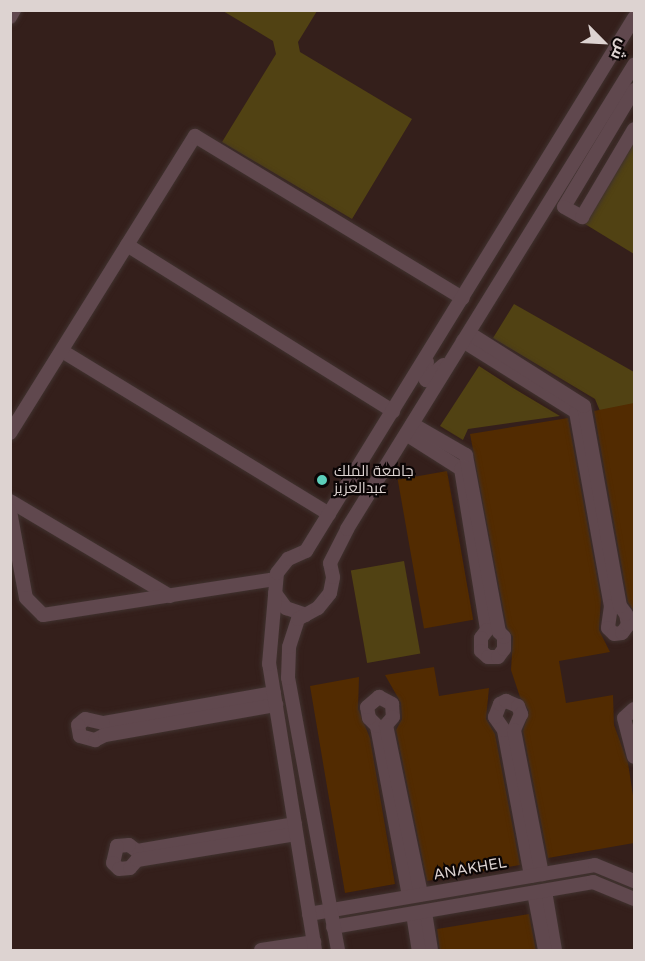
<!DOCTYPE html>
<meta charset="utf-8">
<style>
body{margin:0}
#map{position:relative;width:645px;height:961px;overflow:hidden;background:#261815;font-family:"Varela Round",Cairo,sans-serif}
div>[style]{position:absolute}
.built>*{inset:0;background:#341f1b;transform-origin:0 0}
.green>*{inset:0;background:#514213;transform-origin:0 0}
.building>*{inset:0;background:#522b01;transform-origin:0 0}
.roads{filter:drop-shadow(0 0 2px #40322f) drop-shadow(0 0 2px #40322f)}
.street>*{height:14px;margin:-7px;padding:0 7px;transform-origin:7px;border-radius:7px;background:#60484e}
.dots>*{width:16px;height:16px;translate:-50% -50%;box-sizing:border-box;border:3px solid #0b0505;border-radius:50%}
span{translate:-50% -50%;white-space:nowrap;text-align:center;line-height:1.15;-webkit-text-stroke:4.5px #0b0505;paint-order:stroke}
.poi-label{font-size:15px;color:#ddd3d1}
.left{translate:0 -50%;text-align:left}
.street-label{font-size:15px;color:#ddd3d1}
.frame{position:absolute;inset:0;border:12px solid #ddd3d1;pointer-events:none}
.north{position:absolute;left:573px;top:12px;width:60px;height:60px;-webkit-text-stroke:4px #0b0505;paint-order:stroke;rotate:114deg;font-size:16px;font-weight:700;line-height:24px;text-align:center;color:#ddd3d1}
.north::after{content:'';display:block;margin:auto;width:21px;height:27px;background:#ddd3d1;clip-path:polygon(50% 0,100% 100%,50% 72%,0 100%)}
</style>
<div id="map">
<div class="built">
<i style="left:11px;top:11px;width:623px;height:939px"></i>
</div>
<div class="green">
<i style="clip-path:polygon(223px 11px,317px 11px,298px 42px,300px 52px,412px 119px,352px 219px,222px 142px,276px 54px,273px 41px)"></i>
<i style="clip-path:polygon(634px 142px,634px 254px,585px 224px)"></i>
<i style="clip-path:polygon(514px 304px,634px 372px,634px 404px,600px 411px,595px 399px,493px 338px)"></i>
<i style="clip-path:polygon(479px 366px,513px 388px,560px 416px,468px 429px,463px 440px,440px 426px)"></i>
<i style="left:404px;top:561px;width:94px;height:54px;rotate:80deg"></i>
</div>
<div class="building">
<i style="clip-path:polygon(634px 403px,634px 611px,628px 602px,594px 411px)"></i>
<i style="clip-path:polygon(568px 418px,601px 599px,599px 630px,610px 652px,559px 661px,566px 703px,613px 695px,614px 725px,628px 763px,634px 802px,634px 843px,548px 858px,523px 731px,529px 711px,520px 697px,511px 670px,513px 637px,507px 628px,470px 434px)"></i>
<i style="left:447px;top:471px;width:151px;height:50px;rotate:80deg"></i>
<i style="clip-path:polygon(434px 667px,439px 696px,489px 688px,486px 719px,495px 734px,520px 865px,427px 881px,396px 730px,402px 719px,401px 703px,385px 675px)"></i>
<i style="clip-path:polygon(359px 677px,358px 709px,370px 738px,395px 884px,345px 893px,310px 686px)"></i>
<i style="clip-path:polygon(529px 914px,536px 951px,440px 951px,437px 929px)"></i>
</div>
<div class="roads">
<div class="street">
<i style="left:10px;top:17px;width:8px;rotate:-60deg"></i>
<i style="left:634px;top:90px;width:136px;rotate:120.9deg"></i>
<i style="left:564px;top:207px;width:21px;rotate:29deg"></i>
<i style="left:582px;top:217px;width:102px;rotate:-59.4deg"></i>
<i style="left:127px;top:245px;width:314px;rotate:32deg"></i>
<i style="left:463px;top:341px;width:133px;rotate:32.1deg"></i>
<i style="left:576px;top:412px;width:197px;rotate:79.8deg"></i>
<i style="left:611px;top:606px;width:22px;rotate:98deg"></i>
<i style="left:608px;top:628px;width:8px;rotate:45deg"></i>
<i style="left:614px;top:634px;width:8px;rotate:-7deg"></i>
<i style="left:622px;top:633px;width:10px;rotate:-53deg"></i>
<i style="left:628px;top:625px;width:11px;rotate:-100deg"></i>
<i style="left:626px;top:614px;width:10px;rotate:-127deg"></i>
<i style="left:620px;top:606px;width:203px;rotate:-100.2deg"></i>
<i style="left:584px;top:406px;width:136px;rotate:-147.6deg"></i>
<i style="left:62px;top:351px;width:313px;rotate:31.4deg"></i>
<i style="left:427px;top:362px;width:10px;rotate:119deg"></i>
<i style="left:422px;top:371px;width:10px;rotate:66deg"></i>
<i style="left:426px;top:380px;width:23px;rotate:-41deg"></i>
<i style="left:10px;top:433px;width:350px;rotate:-58.1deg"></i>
<i style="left:195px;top:136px;width:313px;rotate:31.2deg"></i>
<i style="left:406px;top:434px;width:65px;rotate:32.5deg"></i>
<i style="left:461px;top:469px;width:163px;rotate:80.8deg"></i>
<i style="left:487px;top:630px;width:10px;rotate:127deg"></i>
<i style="left:481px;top:638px;width:13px;rotate:90deg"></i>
<i style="left:481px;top:651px;width:9px;rotate:41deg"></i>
<i style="left:488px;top:657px;width:10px"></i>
<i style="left:498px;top:657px;width:10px;rotate:-53deg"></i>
<i style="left:504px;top:649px;width:12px;rotate:-90deg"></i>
<i style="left:504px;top:637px;width:7px;rotate:-135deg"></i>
<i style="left:499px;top:632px;width:180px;rotate:-100.6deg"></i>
<i style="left:466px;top:455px;width:62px;rotate:-150.1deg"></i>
<i style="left:10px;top:501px;width:186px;rotate:30.7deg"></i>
<i style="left:10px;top:511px;width:88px;rotate:79.6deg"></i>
<i style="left:26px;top:598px;width:24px;rotate:45deg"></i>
<i style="left:43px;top:615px;width:236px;rotate:-8.8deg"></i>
<i style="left:275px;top:593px;width:19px;rotate:54deg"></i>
<i style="left:286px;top:608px;width:21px;rotate:19deg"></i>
<i style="left:274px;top:693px;width:174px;rotate:170deg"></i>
<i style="left:103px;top:723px;width:18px;rotate:-167deg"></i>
<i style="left:85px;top:719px;width:9px;rotate:139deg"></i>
<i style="left:78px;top:725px;width:11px;rotate:80deg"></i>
<i style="left:80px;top:736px;width:16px;rotate:15deg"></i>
<i style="left:95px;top:740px;width:11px;rotate:-27deg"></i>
<i style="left:105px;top:735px;width:174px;rotate:-10deg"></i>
<i style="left:634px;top:709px;width:13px;rotate:138deg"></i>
<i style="left:624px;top:718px;width:40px;rotate:75.6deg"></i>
<i style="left:295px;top:824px;width:160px;rotate:170.3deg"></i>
<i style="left:137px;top:851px;width:10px;rotate:-143deg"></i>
<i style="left:129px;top:845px;width:12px;rotate:175deg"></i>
<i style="left:117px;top:846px;width:17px;rotate:103deg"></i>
<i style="left:113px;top:863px;width:8px;rotate:45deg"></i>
<i style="left:119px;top:869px;width:11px;rotate:-5deg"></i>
<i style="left:130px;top:868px;width:11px;rotate:-49deg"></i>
<i style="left:137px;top:860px;width:161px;rotate:-9.3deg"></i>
<i style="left:531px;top:876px;width:148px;rotate:-100.5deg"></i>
<i style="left:504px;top:730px;width:16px;rotate:-125deg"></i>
<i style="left:495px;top:717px;width:14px;rotate:-69deg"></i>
<i style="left:500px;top:704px;width:7px;rotate:-27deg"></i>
<i style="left:506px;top:701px;width:13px;rotate:23deg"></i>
<i style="left:518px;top:706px;width:9px;rotate:69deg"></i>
<i style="left:521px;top:714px;width:17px;rotate:114deg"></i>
<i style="left:514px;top:730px;width:147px;rotate:79deg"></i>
<i style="left:545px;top:891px;width:60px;rotate:80.4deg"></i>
<i style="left:534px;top:893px;width:58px;rotate:79.1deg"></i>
<i style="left:409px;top:896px;width:173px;rotate:-100.7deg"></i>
<i style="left:377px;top:726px;width:11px;rotate:-135deg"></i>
<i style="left:369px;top:718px;width:11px;rotate:-100deg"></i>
<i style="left:367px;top:707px;width:16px;rotate:-40deg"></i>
<i style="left:379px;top:697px;width:15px;rotate:28deg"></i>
<i style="left:392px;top:704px;width:13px;rotate:86deg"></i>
<i style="left:393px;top:717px;width:11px;rotate:131deg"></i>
<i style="left:386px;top:725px;width:173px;rotate:78.3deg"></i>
<i style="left:425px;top:912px;width:38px;rotate:81deg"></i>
<i style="left:309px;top:914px;width:290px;rotate:-9.7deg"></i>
<i style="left:595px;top:865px;width:42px;rotate:22.3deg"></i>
<i style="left:413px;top:914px;width:36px;rotate:81deg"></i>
<i style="left:333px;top:927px;width:264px;rotate:-9.8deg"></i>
<i style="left:593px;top:882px;width:44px;rotate:22.5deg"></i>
<i style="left:261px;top:950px;width:54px;rotate:-8.6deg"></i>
<i style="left:315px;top:950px;width:290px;rotate:-99.1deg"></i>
<i style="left:269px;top:664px;width:91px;rotate:-85deg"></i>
<i style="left:277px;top:573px;width:18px;rotate:-52deg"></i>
<i style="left:288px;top:559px;width:20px;rotate:-24deg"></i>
<i style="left:306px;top:551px;width:626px;rotate:-58.39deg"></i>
<i style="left:338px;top:950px;width:277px;rotate:-100.4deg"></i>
<i style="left:288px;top:678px;width:31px;rotate:-88deg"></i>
<i style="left:289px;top:647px;width:29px;rotate:-72deg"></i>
<i style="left:298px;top:619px;width:23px;rotate:-29deg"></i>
<i style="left:318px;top:608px;width:19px;rotate:-51deg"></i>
<i style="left:330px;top:593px;width:16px;rotate:-79deg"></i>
<i style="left:333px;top:577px;width:14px;rotate:-102deg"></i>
<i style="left:330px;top:563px;width:38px;rotate:-63deg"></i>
<i style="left:347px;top:529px;width:546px;rotate:-58.26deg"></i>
</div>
</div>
<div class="dots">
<i style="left:322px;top:480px;background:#5cceba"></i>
</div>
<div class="poi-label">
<span class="left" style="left:334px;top:480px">جامعة الملك<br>عبدالعزيز</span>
</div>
<div class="street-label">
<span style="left:470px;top:869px;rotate:-10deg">ANAKHEL</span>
</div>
<div class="frame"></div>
<div class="north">ش</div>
</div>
